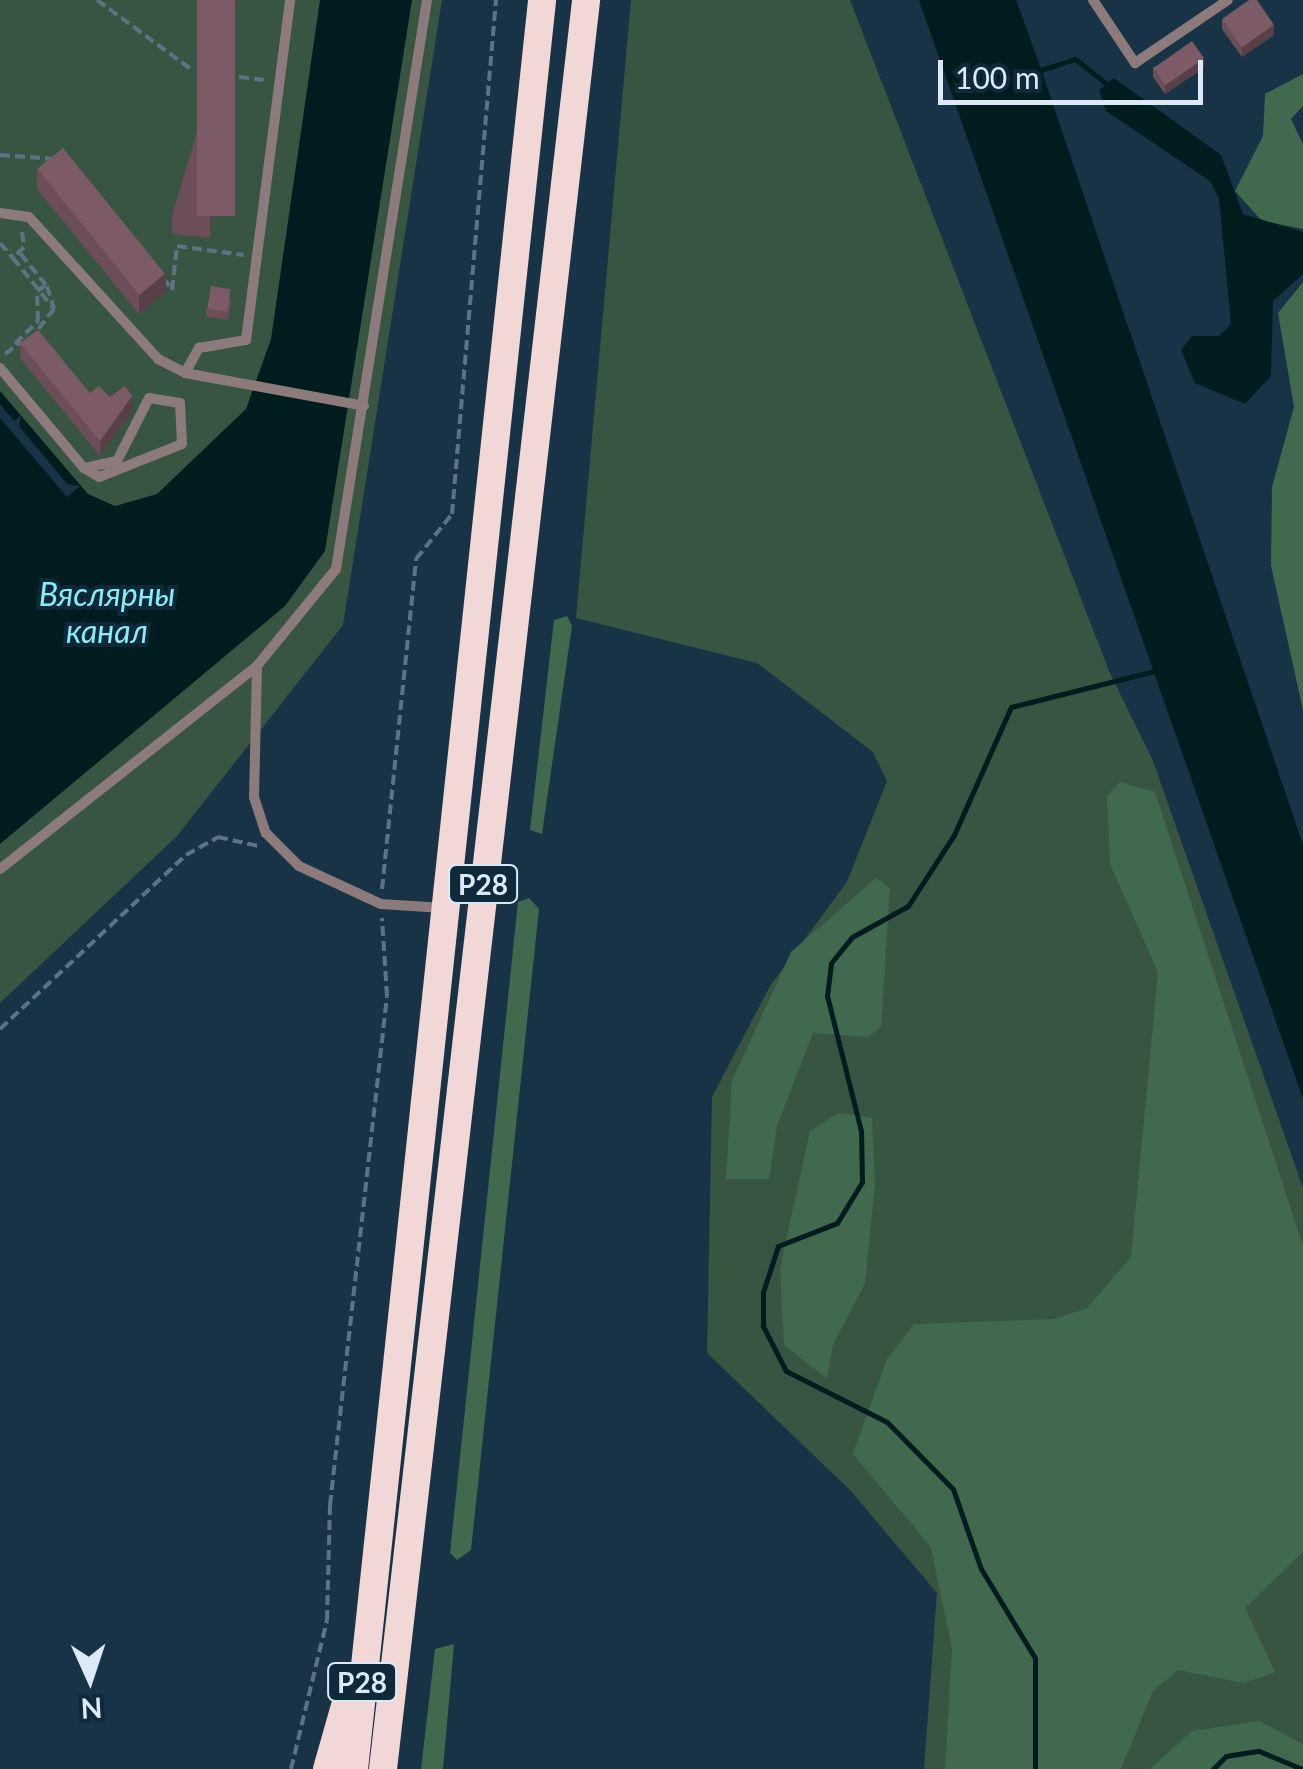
<!DOCTYPE html>
<meta charset="utf-8">
<style>
body{margin:0}
#map{position:relative;width:1303px;height:1769px;overflow:hidden;background:#193346;font-family:Lato,sans-serif}
div>[style]{position:absolute}
.green>*{inset:0;background:#385542}
.forest>*{inset:0;background:#40694e}
.water>*{inset:0;background:#001c1e}
.pier>*{inset:0;background:#193346}
.stream>*{height:5px;margin:-2.5px;padding:0 2.5px;transform-origin:2.5px;border-radius:2.5px;background:#001c1e}
.path>*{height:4px;margin-top:-2px;transform-origin:0;background:repeating-linear-gradient(90deg,#5d7384 0 10px,transparent 0 15px)}
.service>*{height:10px;margin:-5px;padding:0 5px;transform-origin:5px;border-radius:5px;background:#8c7b7a}
.trunk>*{height:28px;margin:-14px;padding:0 14px;transform-origin:14px;border-radius:14px;background:#f1d7d6}
.wall>*{inset:0;background:#6b4e58}
.shaded-wall>*{inset:0;background:#574047}
.building>*{inset:0;background:#7c5b66;transform-origin:0 0}
span{translate:-50% -50%;white-space:nowrap;text-align:center;line-height:1.15;-webkit-text-stroke:8px #0f293b;paint-order:stroke}
.shield-label span{padding:2px 8px;background:#0f293b;border:2px solid;border-radius:8px;-webkit-text-stroke-width:0}
.shield-label{font-size:28px;color:#dbeaf6;font-weight:700}
.water-label{font-size:32px;color:#89edf4;font-style:italic}
.north{position:absolute;left:40px;top:1629px;width:100px;height:100px;-webkit-text-stroke:8px #0f293b;paint-order:stroke;rotate:177deg;font-size:28px;font-weight:700;line-height:40px;text-align:center;color:#dbeaf6}
.north::after{content:'';display:block;margin:auto;width:35px;height:45px;background:#dbeaf6;clip-path:polygon(50% 0,100% 100%,50% 72%,0 100%)}
.scale{position:absolute;left:938px;top:60px;width:265px;height:45px;box-sizing:border-box;border:5px solid #dbeaf6;border-top:0;padding-left:12px;font-size:30px;line-height:35px;white-space:nowrap;color:#dbeaf6;-webkit-text-stroke:8px #0f293b;paint-order:stroke}
</style>
<div id="map">
<div class="green">
<i style="clip-path:polygon(0 0,442px 0,343px 625px,177px 836px,0 1003px)"></i>
<i style="clip-path:polygon(631px 0,850px 0,1109px 671px,1153px 761px,1303px 1188px,1303px 1769px,924px 1769px,937px 1593px,850px 1490px,707px 1353px,712px 1097px,770px 986px,847px 882px,887px 781px,873px 752px,757px 663px,576px 618px)"></i>
</div>
<div class="forest">
<i style="clip-path:polygon(1303px 74px,1303px 106px,1291px 119px,1303px 144px,1303px 229px,1262px 221px,1235px 191px,1263px 136px,1265px 94px)"></i>
<i style="clip-path:polygon(1303px 282px,1303px 710px,1271px 566px,1272px 487px,1294px 407px,1278px 313px)"></i>
<i style="clip-path:polygon(567px 616px,572px 626px,542px 834px,530px 830px,554px 620px)"></i>
<i style="clip-path:polygon(1120px 782px,1155px 792px,1303px 1246px,1303px 1552px,1245px 1608px,1275px 1672px,1244px 1683px,1178px 1670px,1153px 1691px,1121px 1769px,945px 1769px,952px 1649px,931px 1547px,853px 1454px,887px 1359px,914px 1324px,1055px 1319px,1087px 1308px,1131px 1257px,1158px 972px,1110px 864px,1107px 796px)"></i>
<i style="clip-path:polygon(876px 878px,890px 888px,881px 1027px,868px 1037px,813px 1033px,777px 1126px,769px 1179px,726px 1179px,732px 1081px,791px 952px)"></i>
<i style="clip-path:polygon(529px 898px,539px 909px,471px 1550px,457px 1560px,450px 1553px,518px 902px)"></i>
<i style="clip-path:polygon(839px 1113px,872px 1118px,875px 1184px,865px 1283px,833px 1345px,827px 1379px,784px 1345px,780px 1268px,810px 1131px)"></i>
<i style="clip-path:polygon(454px 1644px,443px 1769px,421px 1769px,435px 1649px)"></i>
<i style="clip-path:polygon(1259px 1721px,1303px 1744px,1303px 1769px,1150px 1769px,1192px 1731px)"></i>
</div>
<div class="water">
<i style="clip-path:polygon(320px 0,412px 0,325px 551px,285px 606px,0 844px,0 391px,88px 494px,115px 506px,157px 494px,246px 409px,271px 339px)"></i>
<i style="clip-path:polygon(919px 0,1016px 0,1037px 57px,1303px 845px,1303px 1099px)"></i>
<i style="clip-path:polygon(1114px 78px,1221px 155px,1243px 214px,1303px 232px,1303px 274px,1273px 301px,1271px 376px,1245px 404px,1195px 383px,1181px 350px,1192px 336px,1219px 336px,1231px 324px,1219px 198px,1210px 181px,1106px 111px,1099px 90px)"></i>
</div>
<div class="pier">
<i style="clip-path:polygon(0 404px,14px 421px,21px 415px,19px 426px,67px 484px,80px 486px,67px 497px,0 418px)"></i>
</div>
<div class="stream">
<i style="left:1038px;top:71px;width:39px;rotate:-18deg"></i>
<i style="left:1075px;top:59px;width:41px;rotate:38deg"></i>
<i style="left:1035px;top:1769px;width:111px;rotate:-90deg"></i>
<i style="left:1035px;top:1658px;width:104px;rotate:-121.2deg"></i>
<i style="left:981px;top:1569px;width:85px;rotate:-109.3deg"></i>
<i style="left:953px;top:1489px;width:94px;rotate:-134.6deg"></i>
<i style="left:887px;top:1422px;width:113px;rotate:-153.2deg"></i>
<i style="left:786px;top:1371px;width:51px;rotate:-117.1deg"></i>
<i style="left:763px;top:1326px;width:34px;rotate:-90deg"></i>
<i style="left:763px;top:1292px;width:48px;rotate:-71.9deg"></i>
<i style="left:778px;top:1246px;width:63px;rotate:-21.3deg"></i>
<i style="left:837px;top:1223px;width:48px;rotate:-58.6deg"></i>
<i style="left:862px;top:1182px;width:51px;rotate:-91.1deg"></i>
<i style="left:861px;top:1131px;width:139px;rotate:-104.1deg"></i>
<i style="left:827px;top:996px;width:33px;rotate:-83deg"></i>
<i style="left:831px;top:963px;width:33px;rotate:-51deg"></i>
<i style="left:852px;top:937px;width:64px;rotate:-29deg"></i>
<i style="left:908px;top:906px;width:85px;rotate:-57.1deg"></i>
<i style="left:954px;top:835px;width:140px;rotate:-66deg"></i>
<i style="left:1011px;top:707px;width:152px;rotate:-14.1deg"></i>
<i style="left:1213px;top:1769px;width:18px;rotate:-45deg"></i>
<i style="left:1226px;top:1756px;width:33px;rotate:-9deg"></i>
<i style="left:1259px;top:1751px;width:47px;rotate:22.7deg"></i>
</div>
<div class="path">
<i style="left:97px;top:0;width:117px;rotate:36.3deg"></i>
<i style="left:224px;top:75px;width:40px;rotate:7.1deg"></i>
<i style="left:0;top:155px;width:55px;rotate:4.2deg"></i>
<i style="left:22px;top:232px;width:15px;rotate:82deg"></i>
<i style="left:24px;top:247px;width:16px;rotate:135deg"></i>
<i style="left:13px;top:258px;width:65px;rotate:51.2deg"></i>
<i style="left:54px;top:309px;width:28px;rotate:128deg"></i>
<i style="left:0;top:243px;width:20px;rotate:49deg"></i>
<i style="left:163px;top:278px;width:15px;rotate:53deg"></i>
<i style="left:172px;top:290px;width:44px;rotate:-83.5deg"></i>
<i style="left:177px;top:246px;width:67px;rotate:7.8deg"></i>
<i style="left:47px;top:286px;width:24px;rotate:73deg"></i>
<i style="left:15px;top:344px;width:33px;rotate:-45deg"></i>
<i style="left:38px;top:321px;width:30px;rotate:-92deg"></i>
<i style="left:37px;top:291px;width:11px;rotate:-34deg"></i>
<i style="left:46px;top:285px;width:41px;rotate:-129.1deg"></i>
<i style="left:5px;top:354px;width:20px;rotate:-37deg"></i>
<i style="left:382px;top:889px;width:332px;rotate:-84.1deg"></i>
<i style="left:416px;top:559px;width:58px;rotate:-51.3deg"></i>
<i style="left:452px;top:514px;width:516px;rotate:-85.11deg"></i>
<i style="left:0;top:1029px;width:255px;rotate:-43.1deg"></i>
<i style="left:186px;top:855px;width:37px;rotate:-29deg"></i>
<i style="left:218px;top:837px;width:41px;rotate:12.7deg"></i>
<i style="left:291px;top:1769px;width:153px;rotate:-76.4deg"></i>
<i style="left:327px;top:1620px;width:115px;rotate:-88.5deg"></i>
<i style="left:330px;top:1505px;width:512px;rotate:-83.61deg"></i>
<i style="left:387px;top:996px;width:78px;rotate:-93.7deg"></i>
</div>
<div class="service">
<i style="left:427px;top:0;width:576px;rotate:99.09deg"></i>
<i style="left:336px;top:569px;width:125px;rotate:129.2deg"></i>
<i style="left:257px;top:666px;width:131px;rotate:91.3deg"></i>
<i style="left:254px;top:797px;width:38px;rotate:72deg"></i>
<i style="left:266px;top:833px;width:47px;rotate:45deg"></i>
<i style="left:299px;top:866px;width:90px;rotate:24.9deg"></i>
<i style="left:381px;top:904px;width:62px;rotate:3.7deg"></i>
<i style="left:1093px;top:0;width:76px;rotate:56.3deg"></i>
<i style="left:1135px;top:63px;width:112px;rotate:-34.1deg"></i>
<i style="left:0;top:213px;width:29px;rotate:8deg"></i>
<i style="left:29px;top:217px;width:192px;rotate:47.7deg"></i>
<i style="left:158px;top:359px;width:30px;rotate:27deg"></i>
<i style="left:185px;top:373px;width:182px;rotate:10.4deg"></i>
<i style="left:0;top:368px;width:131px;rotate:50deg"></i>
<i style="left:84px;top:468px;width:17px;rotate:31deg"></i>
<i style="left:99px;top:477px;width:89px;rotate:-21.7deg"></i>
<i style="left:182px;top:444px;width:41px;rotate:-92.8deg"></i>
<i style="left:180px;top:403px;width:31px;rotate:-171deg"></i>
<i style="left:149px;top:398px;width:71px;rotate:116.9deg"></i>
<i style="left:117px;top:461px;width:34px;rotate:168deg"></i>
<i style="left:185px;top:373px;width:29px;rotate:-61deg"></i>
<i style="left:199px;top:348px;width:48px;rotate:-9.7deg"></i>
<i style="left:246px;top:340px;width:343px;rotate:-82.6deg"></i>
<i style="left:0;top:869px;width:328px;rotate:-38.3deg"></i>
</div>
<div class="trunk">
<i style="left:327px;top:1769px;width:73px;rotate:-74.1deg"></i>
<i style="left:354px;top:1769px;width:1779px;rotate:-83.93deg"></i>
<i style="left:383px;top:1769px;width:1781px;rotate:-83.45deg"></i>
</div>
<div class="wall">
<i style="clip-path:polygon(237px 0,210px 238px,172px 234px,172px 215px)"></i>
<i style="clip-path:polygon(1222px 19px,1274px 35px,1242px 57px,1222px 29px)"></i>
<i style="clip-path:polygon(1153px 67px,1204px 68px,1165px 94px,1153px 77px)"></i>
<i style="clip-path:polygon(37px 169px,166px 292px,139px 314px,37px 189px)"></i>
<i style="clip-path:polygon(231px 299px,228px 320px,206px 317px,206px 308px)"></i>
<i style="clip-path:polygon(20px 343px,90px 393px,110px 397px,132px 411px,100px 456px,20px 358px)"></i>
</div>
<div class="shaded-wall">
<i style="clip-path:polygon(235px 0,237px 0,210px 238px,210px 219px)"></i>
<i style="clip-path:polygon(1274px 25px,1274px 35px,1242px 57px,1242px 47px)"></i>
<i style="clip-path:polygon(1204px 58px,1204px 68px,1165px 94px,1165px 84px)"></i>
<i style="clip-path:polygon(166px 273px,166px 292px,139px 314px,139px 294px)"></i>
<i style="clip-path:polygon(132px 396px,132px 411px,100px 456px,100px 441px)"></i>
</div>
<div class="building">
<i style="left:197px;top:0;width:38px;height:216px"></i>
<i style="clip-path:polygon(1249px 0,1257px 0,1274px 25px,1242px 47px,1222px 19px)"></i>
<i style="left:1192px;top:41px;width:21px;height:47px;rotate:55deg"></i>
<i style="left:63px;top:148px;width:162px;height:33px;rotate:51deg"></i>
<i style="left:211px;top:286px;width:20px;height:23px;rotate:9deg"></i>
<i style="clip-path:polygon(38px 330px,90px 393px,99px 386px,110px 397px,125px 386px,132px 396px,100px 441px,20px 343px)"></i>
</div>
<div class="shield-label">
<span style="left:483px;top:884px">Р28</span>
<span style="left:362px;top:1682px">Р28</span>
</div>
<div class="water-label">
<span style="left:107px;top:613px">Вяслярны<br>канал</span>
</div>
<div class="north">N</div>
<div class="scale">100 m</div>
</div>
